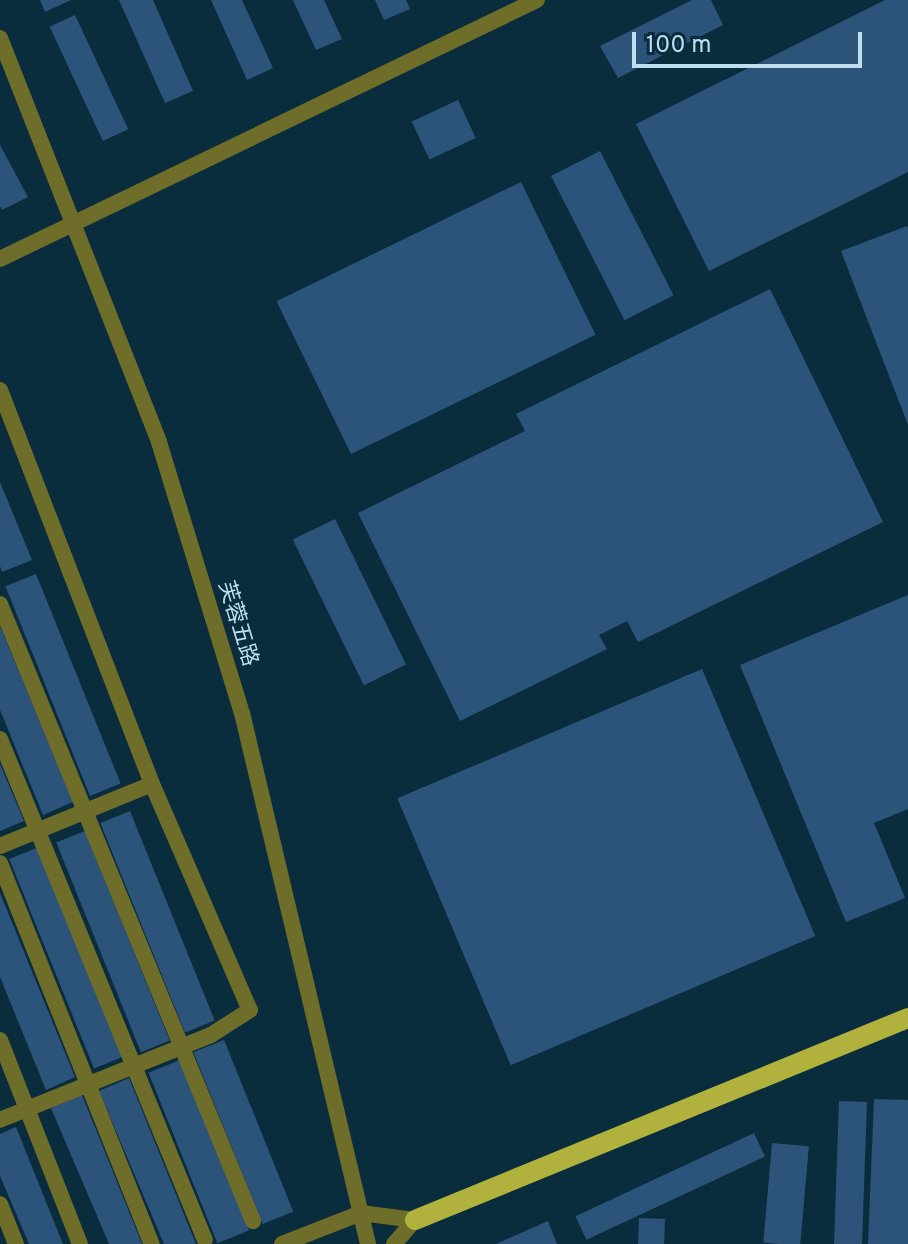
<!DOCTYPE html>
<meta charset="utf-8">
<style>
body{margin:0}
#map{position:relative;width:908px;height:1244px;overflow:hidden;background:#092d3c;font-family:Overpass,"Noto Sans SC",sans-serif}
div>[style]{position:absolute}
.building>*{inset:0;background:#2c547b;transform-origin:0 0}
.minor>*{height:16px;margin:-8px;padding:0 8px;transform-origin:8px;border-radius:8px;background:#6e6e2a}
.major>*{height:20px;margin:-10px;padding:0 10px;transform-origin:10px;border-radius:10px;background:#b1b23e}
span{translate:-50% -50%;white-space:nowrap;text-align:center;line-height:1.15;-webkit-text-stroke:8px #092d3c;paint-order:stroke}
.street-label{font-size:22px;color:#bedeed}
.scale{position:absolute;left:632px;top:32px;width:230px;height:36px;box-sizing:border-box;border:4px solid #bedeed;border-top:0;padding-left:10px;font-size:24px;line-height:28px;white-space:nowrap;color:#bedeed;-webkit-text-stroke:6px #092d3c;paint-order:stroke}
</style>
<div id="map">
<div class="building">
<i style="clip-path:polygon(40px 0,71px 0,45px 12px)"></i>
<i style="clip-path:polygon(119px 0,153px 0,193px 91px,165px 103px)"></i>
<i style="clip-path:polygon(211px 0,242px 0,273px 68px,247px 80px)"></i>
<i style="clip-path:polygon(293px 0,324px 0,342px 39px,316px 50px)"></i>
<i style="clip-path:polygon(375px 0,406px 0,410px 9px,384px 20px)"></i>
<i style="clip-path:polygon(692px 0,711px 0,723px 25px,618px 78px,600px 46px)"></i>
<i style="clip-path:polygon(885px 0,908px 0,908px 172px,709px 271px,636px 124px)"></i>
<i style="left:75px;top:15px;width:126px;height:28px;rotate:65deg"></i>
<i style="left:458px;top:100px;width:42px;height:51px;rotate:65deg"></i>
<i style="clip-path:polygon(0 145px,28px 197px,2px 210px,0 206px)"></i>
<i style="left:600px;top:151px;width:162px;height:55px;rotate:63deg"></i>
<i style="left:521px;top:182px;width:170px;height:272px;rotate:64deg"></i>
<i style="clip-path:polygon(907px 226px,908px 229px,908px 425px,841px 251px)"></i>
<i style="clip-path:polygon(770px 289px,883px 522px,638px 642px,627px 621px,599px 635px,607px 649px,460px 721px,358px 513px,525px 431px,516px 414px)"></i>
<i style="clip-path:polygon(0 482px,32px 560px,2px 572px,0 566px)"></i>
<i style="left:335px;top:519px;width:162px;height:47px;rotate:64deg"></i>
<i style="left:36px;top:574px;width:226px;height:33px;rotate:68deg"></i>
<i style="clip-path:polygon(908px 595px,908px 809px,874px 823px,905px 898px,846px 922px,740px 665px)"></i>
<i style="clip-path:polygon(0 626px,73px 802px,43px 815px,0 710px)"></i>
<i style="left:702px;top:669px;width:290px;height:331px;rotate:67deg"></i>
<i style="clip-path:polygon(0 764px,24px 821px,0 831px)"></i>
<i style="left:130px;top:811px;width:226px;height:32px;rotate:68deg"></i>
<i style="left:85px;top:831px;width:226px;height:31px;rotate:68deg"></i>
<i style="left:39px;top:847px;width:226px;height:32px;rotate:68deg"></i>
<i style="clip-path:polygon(0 893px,75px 1077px,46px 1090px,0 977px)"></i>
<i style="left:224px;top:1040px;width:185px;height:33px;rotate:68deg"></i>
<i style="left:180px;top:1060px;width:184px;height:34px;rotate:68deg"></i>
<i style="clip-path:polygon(129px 1078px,196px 1244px,164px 1244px,99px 1091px)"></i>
<i style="clip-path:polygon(82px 1095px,142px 1244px,109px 1244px,51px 1108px)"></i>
<i style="clip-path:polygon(874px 1099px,908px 1100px,908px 1244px,868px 1244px)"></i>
<i style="left:839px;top:1101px;width:28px;height:143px;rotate:2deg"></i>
<i style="clip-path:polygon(16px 1127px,63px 1244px,29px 1244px,0 1176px,0 1134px)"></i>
<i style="left:754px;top:1133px;width:26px;height:197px;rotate:65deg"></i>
<i style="left:772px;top:1143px;width:37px;height:100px;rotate:5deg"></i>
<i style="left:639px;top:1218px;width:26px;height:26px;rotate:2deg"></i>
<i style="clip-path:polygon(548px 1221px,557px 1244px,496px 1244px)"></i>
</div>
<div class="minor">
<i style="left:0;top:38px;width:434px;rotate:68.5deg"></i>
<i style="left:159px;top:442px;width:283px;rotate:73deg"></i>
<i style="left:242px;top:713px;width:546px;rotate:76.65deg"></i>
<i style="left:0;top:259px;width:596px;rotate:-25.75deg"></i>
<i style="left:0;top:390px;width:422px;rotate:68.9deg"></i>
<i style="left:152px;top:784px;width:246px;rotate:66.6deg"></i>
<i style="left:250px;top:1010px;width:46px;rotate:147.3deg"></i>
<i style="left:211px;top:1035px;width:227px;rotate:158.1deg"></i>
<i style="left:0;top:604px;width:667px;rotate:67.7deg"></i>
<i style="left:0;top:739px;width:541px;rotate:67.75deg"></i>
<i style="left:0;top:846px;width:164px;rotate:-22.2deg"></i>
<i style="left:0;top:863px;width:410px;rotate:68.3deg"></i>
<i style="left:0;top:1040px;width:219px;rotate:68.6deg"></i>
<i style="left:0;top:1204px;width:43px;rotate:68.2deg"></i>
<i style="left:282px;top:1244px;width:85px;rotate:-21.4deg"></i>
<i style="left:361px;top:1213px;width:54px;rotate:7.4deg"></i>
<i style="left:394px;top:1244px;width:32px;rotate:-49deg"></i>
</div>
<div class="major">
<i style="left:415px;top:1220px;width:533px;rotate:-22.28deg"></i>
</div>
<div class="street-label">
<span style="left:237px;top:624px;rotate:73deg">芙蓉五路</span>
</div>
<div class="scale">100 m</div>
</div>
